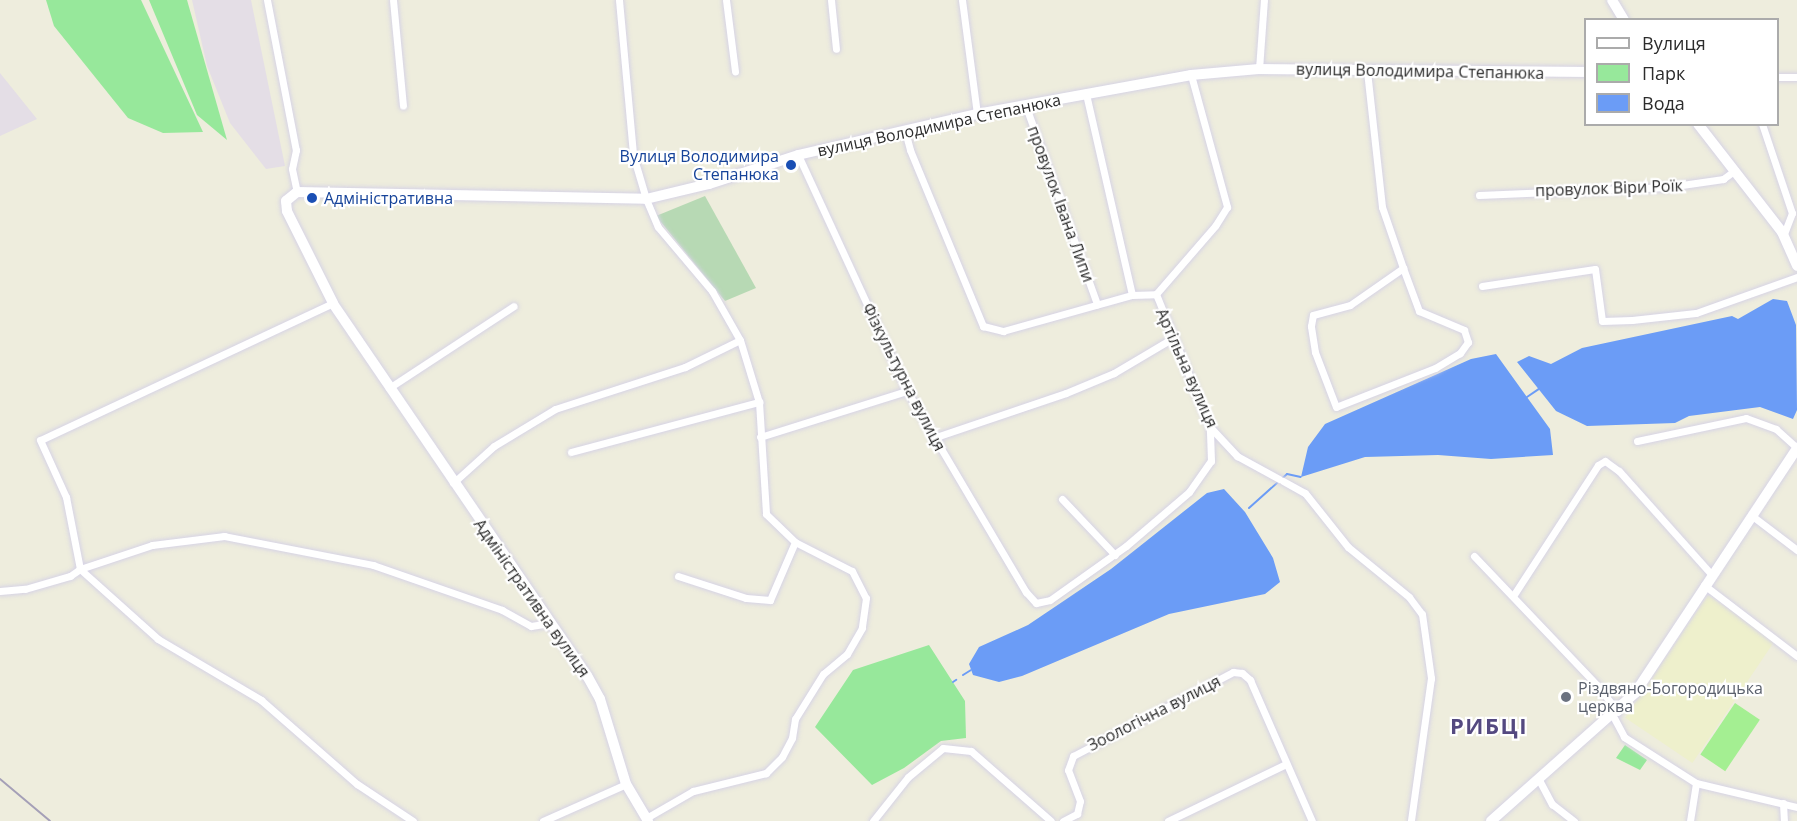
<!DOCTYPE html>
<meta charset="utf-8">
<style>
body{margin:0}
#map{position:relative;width:1797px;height:821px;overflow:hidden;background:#eeeddd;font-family:"Open Sans",sans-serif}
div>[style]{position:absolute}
.industrial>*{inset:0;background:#e4dee6}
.education>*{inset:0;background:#eef0cc;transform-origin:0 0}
.green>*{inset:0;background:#97e89b}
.cemetery>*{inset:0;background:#b7d9b4}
.pitch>*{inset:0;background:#a4ef92;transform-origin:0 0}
.water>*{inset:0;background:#6b9cf6}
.stream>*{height:2px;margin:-1px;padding:0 1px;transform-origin:1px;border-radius:1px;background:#6b9cf6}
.roads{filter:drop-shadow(0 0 2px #d6d3e5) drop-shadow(0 0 2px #d6d3e5)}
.street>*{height:7px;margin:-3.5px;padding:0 3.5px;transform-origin:3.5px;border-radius:3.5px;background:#fff}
.secondary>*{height:10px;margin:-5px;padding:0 5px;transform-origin:5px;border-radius:5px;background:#fff}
.rail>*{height:2px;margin:-1px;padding:0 1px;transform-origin:1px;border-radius:1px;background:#a5a0b7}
.dots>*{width:16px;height:16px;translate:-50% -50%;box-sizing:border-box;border:3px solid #fff;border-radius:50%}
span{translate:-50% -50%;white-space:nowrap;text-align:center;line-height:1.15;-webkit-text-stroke:4.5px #fff;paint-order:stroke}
.street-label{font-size:16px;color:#2c2c2c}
.transit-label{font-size:16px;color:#164399}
.right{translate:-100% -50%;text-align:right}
.left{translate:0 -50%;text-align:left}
.worship-label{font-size:16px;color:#5b616d}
.district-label{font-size:22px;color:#544980;font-weight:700;letter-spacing:1.5px}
.legend{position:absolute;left:1584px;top:18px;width:195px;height:108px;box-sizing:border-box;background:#fff;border:2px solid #ababab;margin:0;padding:8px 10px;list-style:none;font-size:18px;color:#2c2c2c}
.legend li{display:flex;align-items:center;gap:12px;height:30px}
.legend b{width:30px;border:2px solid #ababab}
</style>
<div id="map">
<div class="industrial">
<i style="clip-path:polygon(192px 0,251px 0,285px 166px,266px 169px,230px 123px,207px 66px)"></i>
<i style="clip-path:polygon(0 73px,37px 119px,0 136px)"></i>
</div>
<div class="education">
<i style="left:1708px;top:595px;width:81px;height:148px;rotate:34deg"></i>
</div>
<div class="green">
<i style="clip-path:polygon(46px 0,141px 0,203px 132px,163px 133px,128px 118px,54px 26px)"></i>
<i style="clip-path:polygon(149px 0,187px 0,227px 140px,197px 115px)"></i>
<i style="clip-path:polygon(929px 645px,965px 701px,966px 738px,941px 741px,904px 768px,872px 785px,815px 727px,853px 670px)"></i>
<i style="clip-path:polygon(1625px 745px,1647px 760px,1640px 770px,1616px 758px)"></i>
</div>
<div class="cemetery">
<i style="clip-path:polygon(705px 196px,756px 288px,725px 301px,656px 216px)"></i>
</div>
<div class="pitch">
<i style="left:1735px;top:703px;width:30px;height:62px;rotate:34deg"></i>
</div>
<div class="water">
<i style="clip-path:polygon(1773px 299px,1787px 301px,1796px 325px,1797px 410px,1793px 419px,1760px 407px,1689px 416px,1675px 423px,1587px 426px,1556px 411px,1517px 362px,1529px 356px,1551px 364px,1582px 348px,1732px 316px,1738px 319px)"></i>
<i style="clip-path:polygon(1496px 354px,1550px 429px,1553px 455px,1491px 459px,1438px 455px,1365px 457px,1301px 477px,1308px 447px,1325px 424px,1471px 359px)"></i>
<i style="clip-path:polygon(1224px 489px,1245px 512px,1273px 558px,1280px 582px,1265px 594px,1169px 614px,1022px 676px,999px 682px,973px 675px,969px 664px,979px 647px,1028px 625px,1111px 569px,1207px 493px)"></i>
</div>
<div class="stream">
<i style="left:1527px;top:397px;width:14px;rotate:-34deg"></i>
<i style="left:1249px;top:508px;width:51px;rotate:-41.8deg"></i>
<i style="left:1287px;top:474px;width:14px;rotate:12deg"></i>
<i style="left:963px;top:675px;width:9px;rotate:-32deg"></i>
<i style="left:953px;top:682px;width:4px;rotate:-34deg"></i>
</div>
<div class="roads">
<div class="street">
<i style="left:267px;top:0;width:153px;rotate:79.1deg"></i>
<i style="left:296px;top:150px;width:19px;rotate:102deg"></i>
<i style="left:292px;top:169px;width:24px;rotate:78deg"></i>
<i style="left:393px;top:0;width:106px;rotate:84.6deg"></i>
<i style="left:619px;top:0;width:156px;rotate:84.8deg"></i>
<i style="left:633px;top:155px;width:46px;rotate:73.5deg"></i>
<i style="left:646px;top:199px;width:30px;rotate:67deg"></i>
<i style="left:658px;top:227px;width:84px;rotate:49.8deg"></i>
<i style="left:712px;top:291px;width:56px;rotate:60.3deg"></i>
<i style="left:740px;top:340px;width:65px;rotate:73deg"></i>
<i style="left:759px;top:402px;width:112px;rotate:86.4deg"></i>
<i style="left:766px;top:514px;width:40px;rotate:44deg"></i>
<i style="left:795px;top:542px;width:64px;rotate:27deg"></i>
<i style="left:852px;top:571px;width:30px;rotate:63deg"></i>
<i style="left:866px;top:598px;width:30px;rotate:98deg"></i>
<i style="left:862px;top:628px;width:30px;rotate:120deg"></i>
<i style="left:847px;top:654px;width:31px;rotate:140deg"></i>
<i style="left:823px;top:674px;width:53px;rotate:121.9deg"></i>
<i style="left:795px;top:719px;width:19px;rotate:99deg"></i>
<i style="left:792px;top:738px;width:21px;rotate:118deg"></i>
<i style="left:782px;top:757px;width:23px;rotate:135deg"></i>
<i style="left:766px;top:773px;width:75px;rotate:166.1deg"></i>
<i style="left:693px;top:791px;width:54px;rotate:150.1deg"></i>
<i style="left:726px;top:0;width:72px;rotate:82.8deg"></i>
<i style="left:831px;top:0;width:49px;rotate:84.2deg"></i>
<i style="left:962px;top:0;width:115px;rotate:82.5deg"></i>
<i style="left:1259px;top:69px;width:69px;rotate:-85.9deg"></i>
<i style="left:1367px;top:71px;width:137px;rotate:83.7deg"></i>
<i style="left:1382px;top:207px;width:65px;rotate:71deg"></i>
<i style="left:1403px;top:268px;width:46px;rotate:69.6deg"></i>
<i style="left:1419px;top:311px;width:49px;rotate:22.9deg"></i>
<i style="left:1464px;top:330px;width:13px;rotate:72deg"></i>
<i style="left:1468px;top:342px;width:14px;rotate:126deg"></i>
<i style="left:1460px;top:353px;width:29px;rotate:149deg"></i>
<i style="left:1435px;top:368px;width:106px;rotate:158.5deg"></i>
<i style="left:1336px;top:407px;width:59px;rotate:-110.9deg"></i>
<i style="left:1315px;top:352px;width:26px;rotate:-99deg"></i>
<i style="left:1311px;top:326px;width:11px;rotate:-80deg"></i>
<i style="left:1313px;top:315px;width:38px;rotate:-15deg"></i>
<i style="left:1350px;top:305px;width:65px;rotate:-34.9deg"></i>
<i style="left:1191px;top:75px;width:137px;rotate:74.7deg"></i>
<i style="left:1227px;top:207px;width:22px;rotate:122deg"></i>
<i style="left:1215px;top:226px;width:90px;rotate:130.9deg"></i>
<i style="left:1156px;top:294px;width:144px;rotate:67.9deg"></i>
<i style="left:1210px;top:427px;width:40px;rotate:47deg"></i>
<i style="left:1237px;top:456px;width:48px;rotate:28.7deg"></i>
<i style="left:1778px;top:77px;width:19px"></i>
<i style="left:1086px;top:94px;width:206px;rotate:77.1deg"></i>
<i style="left:1025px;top:104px;width:213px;rotate:70.2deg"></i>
<i style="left:1762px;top:124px;width:94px;rotate:71.4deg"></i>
<i style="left:1792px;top:213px;width:22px;rotate:111deg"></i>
<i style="left:905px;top:131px;width:20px;rotate:75deg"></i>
<i style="left:910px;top:150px;width:191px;rotate:67.5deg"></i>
<i style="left:983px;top:326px;width:21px;rotate:14deg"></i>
<i style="left:1003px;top:331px;width:134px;rotate:-15.6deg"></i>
<i style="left:1132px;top:295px;width:24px;rotate:-2deg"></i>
<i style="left:798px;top:155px;width:260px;rotate:65.2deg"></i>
<i style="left:907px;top:391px;width:234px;rotate:59.4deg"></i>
<i style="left:1026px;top:592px;width:15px;rotate:48deg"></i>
<i style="left:1036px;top:603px;width:14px;rotate:-12deg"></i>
<i style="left:1050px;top:600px;width:93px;rotate:-35.4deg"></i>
<i style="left:1126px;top:546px;width:83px;rotate:-40.6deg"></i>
<i style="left:1189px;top:492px;width:38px;rotate:-55deg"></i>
<i style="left:1211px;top:461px;width:34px;rotate:-92deg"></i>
<i style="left:1479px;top:195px;width:189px;rotate:-2.4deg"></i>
<i style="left:1668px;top:187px;width:56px;rotate:-8.3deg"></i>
<i style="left:1723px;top:179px;width:14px;rotate:-36deg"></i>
<i style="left:1482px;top:286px;width:114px;rotate:-8.6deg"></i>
<i style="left:1595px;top:269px;width:52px;rotate:82.3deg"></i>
<i style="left:1602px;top:321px;width:30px;rotate:-2deg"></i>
<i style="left:1632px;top:320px;width:64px;rotate:-6.2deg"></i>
<i style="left:1696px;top:313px;width:107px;rotate:-19.6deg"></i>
<i style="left:333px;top:303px;width:323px;rotate:154.9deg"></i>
<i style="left:40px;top:440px;width:63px;rotate:65.5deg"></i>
<i style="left:66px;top:497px;width:73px;rotate:79deg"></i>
<i style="left:80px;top:569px;width:105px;rotate:41.9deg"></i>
<i style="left:158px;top:639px;width:120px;rotate:30.6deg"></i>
<i style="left:261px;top:700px;width:128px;rotate:41.2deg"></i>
<i style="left:357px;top:784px;width:67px;rotate:33.5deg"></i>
<i style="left:389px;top:388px;width:149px;rotate:-33.3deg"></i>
<i style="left:760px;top:437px;width:154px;rotate:-17.4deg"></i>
<i style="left:933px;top:438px;width:140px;rotate:-18.7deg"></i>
<i style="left:1066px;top:393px;width:52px;rotate:-22.6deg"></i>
<i style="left:1114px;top:373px;width:69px;rotate:-30.7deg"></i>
<i style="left:1637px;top:441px;width:111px;rotate:-11.9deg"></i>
<i style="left:1746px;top:418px;width:32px;rotate:20deg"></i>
<i style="left:1776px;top:429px;width:28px;rotate:42deg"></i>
<i style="left:571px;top:452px;width:195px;rotate:-14.9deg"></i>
<i style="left:1283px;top:481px;width:25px;rotate:29deg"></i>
<i style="left:1305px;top:493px;width:69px;rotate:51.5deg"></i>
<i style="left:1348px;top:547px;width:79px;rotate:39.3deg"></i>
<i style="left:1409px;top:597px;width:21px;rotate:53deg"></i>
<i style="left:1422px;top:614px;width:65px;rotate:82deg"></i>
<i style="left:1431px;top:678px;width:144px;rotate:98deg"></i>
<i style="left:453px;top:483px;width:55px;rotate:-42.1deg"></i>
<i style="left:494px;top:446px;width:71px;rotate:-31.2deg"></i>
<i style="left:555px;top:409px;width:137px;rotate:-17.9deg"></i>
<i style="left:685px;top:367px;width:61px;rotate:-26.1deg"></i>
<i style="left:1062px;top:499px;width:77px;rotate:46.6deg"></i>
<i style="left:1751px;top:515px;width:58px;rotate:37.3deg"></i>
<i style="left:1474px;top:556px;width:178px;rotate:46.4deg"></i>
<i style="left:1597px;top:685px;width:34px;rotate:52deg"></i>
<i style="left:678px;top:576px;width:71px;rotate:17.9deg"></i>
<i style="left:746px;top:598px;width:24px;rotate:5deg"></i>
<i style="left:770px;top:600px;width:63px;rotate:-66.7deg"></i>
<i style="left:1704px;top:585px;width:117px;rotate:37.4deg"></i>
<i style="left:0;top:591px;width:25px;rotate:-5deg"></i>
<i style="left:25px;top:589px;width:47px;rotate:-16.1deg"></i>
<i style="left:70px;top:576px;width:12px;rotate:-35deg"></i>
<i style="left:80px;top:569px;width:76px;rotate:-18.4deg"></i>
<i style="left:152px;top:545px;width:73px;rotate:-7.1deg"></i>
<i style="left:224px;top:536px;width:152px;rotate:11deg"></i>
<i style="left:373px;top:565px;width:137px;rotate:19.2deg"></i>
<i style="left:502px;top:610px;width:33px;rotate:29deg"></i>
<i style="left:531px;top:626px;width:19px;rotate:-9deg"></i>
<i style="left:1513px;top:596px;width:156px;rotate:-57deg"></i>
<i style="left:1598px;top:465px;width:8px;rotate:-30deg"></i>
<i style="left:1605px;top:461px;width:17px;rotate:36deg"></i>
<i style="left:1619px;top:471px;width:138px;rotate:48.2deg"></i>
<i style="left:1613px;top:716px;width:24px;rotate:62deg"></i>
<i style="left:1624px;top:737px;width:85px;rotate:32.6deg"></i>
<i style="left:1696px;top:783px;width:104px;rotate:13.4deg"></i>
<i style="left:1538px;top:778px;width:30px;rotate:62deg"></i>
<i style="left:1552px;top:804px;width:28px;rotate:38deg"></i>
<i style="left:1783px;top:803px;width:18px;rotate:87deg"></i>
<i style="left:1077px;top:814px;width:13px;rotate:-77deg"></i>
<i style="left:1080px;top:801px;width:33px;rotate:-111deg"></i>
<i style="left:1068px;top:770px;width:15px;rotate:-70deg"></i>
<i style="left:1073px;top:756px;width:181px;rotate:-27.7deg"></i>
<i style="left:1233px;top:672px;width:9px;rotate:6deg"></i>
<i style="left:1242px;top:673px;width:11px;rotate:41deg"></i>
<i style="left:1250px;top:680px;width:154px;rotate:66.3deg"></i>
<i style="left:543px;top:821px;width:91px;rotate:-24deg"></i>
<i style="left:873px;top:821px;width:56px;rotate:-51.5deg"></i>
<i style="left:908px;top:777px;width:45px;rotate:-39.6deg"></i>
<i style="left:943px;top:748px;width:28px;rotate:6deg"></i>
<i style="left:971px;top:751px;width:106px;rotate:41.2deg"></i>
<i style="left:1063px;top:821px;width:16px;rotate:-27deg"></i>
<i style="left:1168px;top:821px;width:131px;rotate:-25.8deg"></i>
<i style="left:1690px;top:821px;width:38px;rotate:-81deg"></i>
</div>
<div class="secondary">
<i style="left:1612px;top:0;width:23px;rotate:59deg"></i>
<i style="left:1698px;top:124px;width:137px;rotate:52.1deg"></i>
<i style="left:1782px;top:232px;width:37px;rotate:66deg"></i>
<i style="left:648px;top:821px;width:43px;rotate:-120.7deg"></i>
<i style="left:626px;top:784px;width:89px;rotate:-107deg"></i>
<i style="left:600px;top:699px;width:26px;rotate:-119deg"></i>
<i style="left:587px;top:676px;width:451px;rotate:-124.3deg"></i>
<i style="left:333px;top:303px;width:103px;rotate:-116.6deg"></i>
<i style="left:287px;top:211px;width:10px;rotate:-96deg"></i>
<i style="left:286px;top:201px;width:14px;rotate:-39deg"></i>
<i style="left:297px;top:192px;width:349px;rotate:1.1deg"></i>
<i style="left:646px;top:199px;width:65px;rotate:-13.4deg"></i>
<i style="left:709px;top:184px;width:94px;rotate:-18deg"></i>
<i style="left:798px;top:155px;width:184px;rotate:-12.9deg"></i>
<i style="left:977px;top:114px;width:218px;rotate:-10.3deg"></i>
<i style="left:1191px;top:75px;width:68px;rotate:-5deg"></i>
<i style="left:1259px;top:69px;width:327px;rotate:0.5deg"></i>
<i style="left:1491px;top:821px;width:193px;rotate:-41.6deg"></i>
<i style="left:1635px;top:693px;width:294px;rotate:-56.5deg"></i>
</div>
</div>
<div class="rail">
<i style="left:0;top:779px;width:65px;rotate:40deg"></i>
</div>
<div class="dots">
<i style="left:791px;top:165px;background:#1a4fb4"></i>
<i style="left:312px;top:198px;background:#1a4fb4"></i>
<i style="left:1566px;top:697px;background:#6b7280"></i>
</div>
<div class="street-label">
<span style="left:1420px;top:71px;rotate:1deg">вулиця Володимира Степанюка</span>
<span style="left:939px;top:125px;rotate:-12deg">вулиця Володимира Степанюка</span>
<span style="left:1609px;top:188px;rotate:-2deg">провулок Віри Роїк</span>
<span style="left:1061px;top:204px;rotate:70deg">провулок Івана Липи</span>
<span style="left:1187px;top:368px;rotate:66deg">Артільна вулиця</span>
<span style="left:904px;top:377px;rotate:63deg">Фізкультурна вулиця</span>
<span style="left:532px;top:598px;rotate:55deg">Адміністративна вулиця</span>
<span style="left:1154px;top:713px;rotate:-27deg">Зоологічна вулиця</span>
</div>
<div class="transit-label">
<span class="right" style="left:779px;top:165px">Вулиця Володимира<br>Степанюка</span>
<span class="left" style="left:324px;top:198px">Адміністративна</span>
</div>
<div class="worship-label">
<span class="left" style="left:1578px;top:697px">Різдвяно-Богородицька<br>церква</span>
</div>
<div class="district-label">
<span style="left:1489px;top:726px">РИБЦІ</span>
</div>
<ul class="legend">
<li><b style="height:8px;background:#fff"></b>Вулиця</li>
<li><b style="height:16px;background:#97e89b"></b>Парк</li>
<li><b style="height:16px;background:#6b9cf6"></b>Вода</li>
</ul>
</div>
